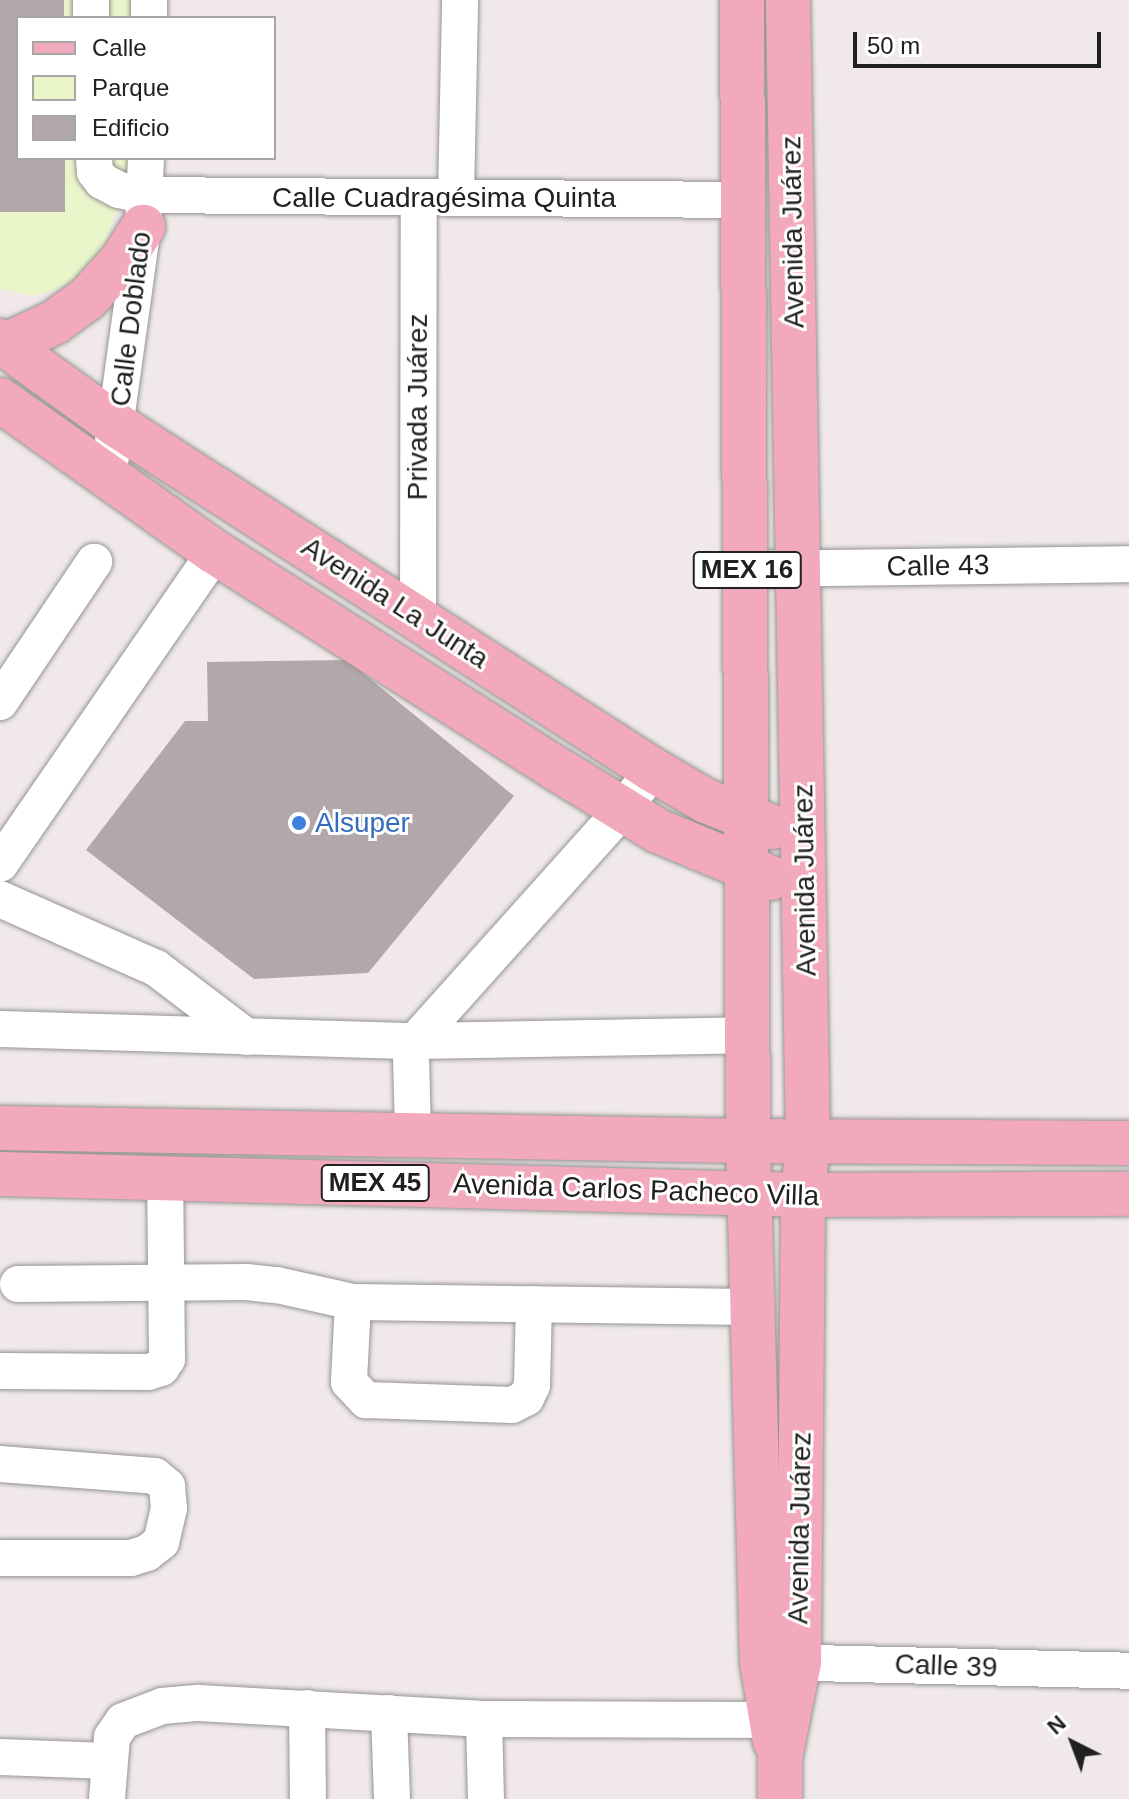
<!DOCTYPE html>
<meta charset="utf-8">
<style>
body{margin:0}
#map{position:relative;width:1129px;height:1799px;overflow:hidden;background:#f0e8e9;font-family:Helvetica,sans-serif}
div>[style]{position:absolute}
.park>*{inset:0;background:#eaf5ca}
.building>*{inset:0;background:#b2a7ab}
.roads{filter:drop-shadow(0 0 2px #949494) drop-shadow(0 0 2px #949494)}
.minor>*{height:36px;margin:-18px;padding:0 18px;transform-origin:18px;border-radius:18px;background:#fff}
.major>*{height:44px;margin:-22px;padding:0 22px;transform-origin:22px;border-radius:22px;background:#f3a9bc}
.dots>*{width:22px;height:22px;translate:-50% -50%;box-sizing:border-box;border:4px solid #fff;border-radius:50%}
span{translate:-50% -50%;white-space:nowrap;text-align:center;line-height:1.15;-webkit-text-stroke:6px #fff;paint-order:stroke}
.shield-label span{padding:2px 6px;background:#fff;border:2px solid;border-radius:6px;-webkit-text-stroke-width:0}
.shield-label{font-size:26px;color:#202020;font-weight:700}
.street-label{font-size:28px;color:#202020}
.shop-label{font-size:28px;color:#366cbe}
.left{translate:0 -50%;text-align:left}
.legend{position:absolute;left:16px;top:16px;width:260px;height:144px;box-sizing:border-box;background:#fff;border:2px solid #a6a6a6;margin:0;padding:10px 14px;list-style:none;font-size:24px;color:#202020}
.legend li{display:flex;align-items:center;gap:16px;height:40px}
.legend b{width:40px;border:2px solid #a6a6a6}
.north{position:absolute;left:1033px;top:1703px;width:80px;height:80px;-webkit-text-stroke:6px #fff;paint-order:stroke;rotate:318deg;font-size:22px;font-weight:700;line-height:32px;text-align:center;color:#202020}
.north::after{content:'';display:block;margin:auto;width:28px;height:36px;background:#202020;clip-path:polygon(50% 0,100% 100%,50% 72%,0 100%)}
.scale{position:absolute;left:853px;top:32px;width:248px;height:36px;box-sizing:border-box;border:4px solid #202020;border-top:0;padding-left:10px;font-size:24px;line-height:28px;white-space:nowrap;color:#202020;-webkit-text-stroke:6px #fff;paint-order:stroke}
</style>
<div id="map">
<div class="park">
<i style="clip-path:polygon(0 0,132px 0,131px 18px,18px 18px,18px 158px,129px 158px,128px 178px,105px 243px,77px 282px,34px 296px,0 289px)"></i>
</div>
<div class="building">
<i style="clip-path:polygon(0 0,64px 0,64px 18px,18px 18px,18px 158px,65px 158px,65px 212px,0 212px)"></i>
<i style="clip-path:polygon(347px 660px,514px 796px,368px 973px,254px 979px,86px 850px,185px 721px,208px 721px,207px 662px)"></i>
</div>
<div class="roads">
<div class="minor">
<i style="left:91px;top:0;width:18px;rotate:90deg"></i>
<i style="left:149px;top:18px;width:18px;rotate:-90deg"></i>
<i style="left:94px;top:158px;width:14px;rotate:86deg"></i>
<i style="left:95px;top:172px;width:11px;rotate:52deg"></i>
<i style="left:102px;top:181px;width:19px;rotate:28deg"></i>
<i style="left:119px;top:190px;width:26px;rotate:11deg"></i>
<i style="left:145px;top:195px;width:598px;rotate:0.48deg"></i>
<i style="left:456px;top:197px;width:197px;rotate:-88.8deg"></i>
<i style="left:108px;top:478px;width:253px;rotate:-82.1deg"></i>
<i style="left:143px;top:227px;width:69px;rotate:-87.5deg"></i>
<i style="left:747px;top:569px;width:382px;rotate:-0.7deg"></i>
<i style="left:418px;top:617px;width:420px;rotate:-89.9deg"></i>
<i style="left:0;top:702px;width:169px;rotate:-56.1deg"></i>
<i style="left:0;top:864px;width:379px;rotate:-55.4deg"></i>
<i style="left:0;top:899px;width:171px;rotate:23.9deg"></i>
<i style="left:156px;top:968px;width:114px;rotate:37.2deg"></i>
<i style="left:0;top:1029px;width:415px;rotate:1.7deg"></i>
<i style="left:415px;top:1041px;width:333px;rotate:-1deg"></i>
<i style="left:413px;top:1133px;width:76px;rotate:-91.5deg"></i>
<i style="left:411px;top:1057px;width:16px;rotate:-76deg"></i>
<i style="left:415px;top:1041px;width:312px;rotate:-48.1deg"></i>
<i style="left:623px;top:809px;width:49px;rotate:-52.4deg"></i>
<i style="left:18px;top:1284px;width:228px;rotate:-0.5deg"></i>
<i style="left:246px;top:1282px;width:31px;rotate:6deg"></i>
<i style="left:277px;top:1285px;width:78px;rotate:12.6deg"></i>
<i style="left:353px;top:1302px;width:400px;rotate:0.7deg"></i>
<i style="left:353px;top:1302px;width:80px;rotate:92.9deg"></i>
<i style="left:349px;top:1382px;width:25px;rotate:47deg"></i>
<i style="left:366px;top:1400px;width:146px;rotate:2deg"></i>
<i style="left:512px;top:1405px;width:16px;rotate:-27deg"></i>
<i style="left:526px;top:1398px;width:14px;rotate:-65deg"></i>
<i style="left:532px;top:1385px;width:81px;rotate:-88.6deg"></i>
<i style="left:0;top:1371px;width:148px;rotate:0.4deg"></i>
<i style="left:148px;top:1372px;width:14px;rotate:-17deg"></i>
<i style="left:161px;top:1368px;width:11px;rotate:-56deg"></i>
<i style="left:167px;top:1359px;width:181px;rotate:-90.6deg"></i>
<i style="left:0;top:1464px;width:155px;rotate:4.4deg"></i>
<i style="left:155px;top:1476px;width:16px;rotate:40deg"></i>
<i style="left:167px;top:1486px;width:22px;rotate:85deg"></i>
<i style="left:169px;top:1508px;width:35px;rotate:103deg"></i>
<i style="left:161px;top:1542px;width:18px;rotate:142deg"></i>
<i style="left:147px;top:1553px;width:17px;rotate:163deg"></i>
<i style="left:131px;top:1558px;width:131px;rotate:180deg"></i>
<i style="left:772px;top:1662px;width:357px;rotate:1.4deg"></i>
<i style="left:307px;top:1708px;width:91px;rotate:89.4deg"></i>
<i style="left:389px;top:1713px;width:86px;rotate:88deg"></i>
<i style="left:484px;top:1719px;width:80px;rotate:88.6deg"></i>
<i style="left:0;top:1757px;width:108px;rotate:2.1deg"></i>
<i style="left:107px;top:1799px;width:62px;rotate:-85.4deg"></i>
<i style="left:112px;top:1737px;width:19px;rotate:-55deg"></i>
<i style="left:123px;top:1721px;width:42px;rotate:-21deg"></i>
<i style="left:162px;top:1706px;width:37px;rotate:-5deg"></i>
<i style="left:199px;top:1703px;width:285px;rotate:3.2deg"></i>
<i style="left:484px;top:1719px;width:306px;rotate:0.2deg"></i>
</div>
<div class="major">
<i style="left:742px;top:0;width:1141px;rotate:89.7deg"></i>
<i style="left:748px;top:1141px;width:521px;rotate:88.46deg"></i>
<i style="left:762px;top:1662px;width:80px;rotate:80.7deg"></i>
<i style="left:0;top:341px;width:145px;rotate:35.8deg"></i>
<i style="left:118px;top:426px;width:636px;rotate:32.74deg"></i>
<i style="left:653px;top:770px;width:61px;rotate:30.3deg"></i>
<i style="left:706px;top:801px;width:71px;rotate:21.5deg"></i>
<i style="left:6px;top:345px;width:54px;rotate:-25.1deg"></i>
<i style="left:55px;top:322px;width:39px;rotate:-36deg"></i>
<i style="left:87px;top:299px;width:54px;rotate:-48deg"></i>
<i style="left:123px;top:259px;width:38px;rotate:-58deg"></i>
<i style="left:0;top:400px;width:263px;rotate:35.3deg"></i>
<i style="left:215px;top:552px;width:411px;rotate:32.4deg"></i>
<i style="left:562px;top:772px;width:113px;rotate:31.6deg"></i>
<i style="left:658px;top:831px;width:122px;rotate:22.6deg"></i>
<i style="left:0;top:1128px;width:748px;rotate:1deg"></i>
<i style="left:748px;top:1141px;width:381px;rotate:0.3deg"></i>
<i style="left:0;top:1174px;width:803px;rotate:1.5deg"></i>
<i style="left:803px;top:1195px;width:326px;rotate:-0.2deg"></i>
<i style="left:780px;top:1799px;width:41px;rotate:-90deg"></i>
<i style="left:780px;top:1758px;width:98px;rotate:-78.8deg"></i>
<i style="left:799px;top:1662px;width:467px;rotate:-89.5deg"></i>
<i style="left:803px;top:1195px;width:55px;rotate:-84.8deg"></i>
<i style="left:808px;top:1140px;width:1140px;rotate:-91.01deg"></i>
</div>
</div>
<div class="dots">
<i style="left:299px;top:823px;background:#3f7fe0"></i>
</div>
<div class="shield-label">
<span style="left:747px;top:570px">MEX 16</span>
<span style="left:375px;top:1183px">MEX 45</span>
</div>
<div class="street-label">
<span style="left:444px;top:198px">Calle Cuadragésima Quinta</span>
<span style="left:793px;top:232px;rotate:-91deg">Avenida Juárez</span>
<span style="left:131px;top:319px;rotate:-83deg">Calle Doblado</span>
<span style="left:418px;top:407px;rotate:-90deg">Privada Juárez</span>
<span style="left:938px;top:566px;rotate:-1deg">Calle 43</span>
<span style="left:395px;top:603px;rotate:33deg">Avenida La Junta</span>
<span style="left:805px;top:880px;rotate:-91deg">Avenida Juárez</span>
<span style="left:636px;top:1190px;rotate:2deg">Avenida Carlos Pacheco Villa</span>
<span style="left:800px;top:1528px;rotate:-89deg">Avenida Juárez</span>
<span style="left:946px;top:1666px;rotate:2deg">Calle 39</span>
</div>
<div class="shop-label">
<span class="left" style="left:315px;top:823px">Alsuper</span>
</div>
<ul class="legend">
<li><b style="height:10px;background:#f3a9bc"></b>Calle</li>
<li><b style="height:22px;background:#eaf5ca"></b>Parque</li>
<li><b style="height:22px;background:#b2a7ab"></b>Edificio</li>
</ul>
<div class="north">N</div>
<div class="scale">50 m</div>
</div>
